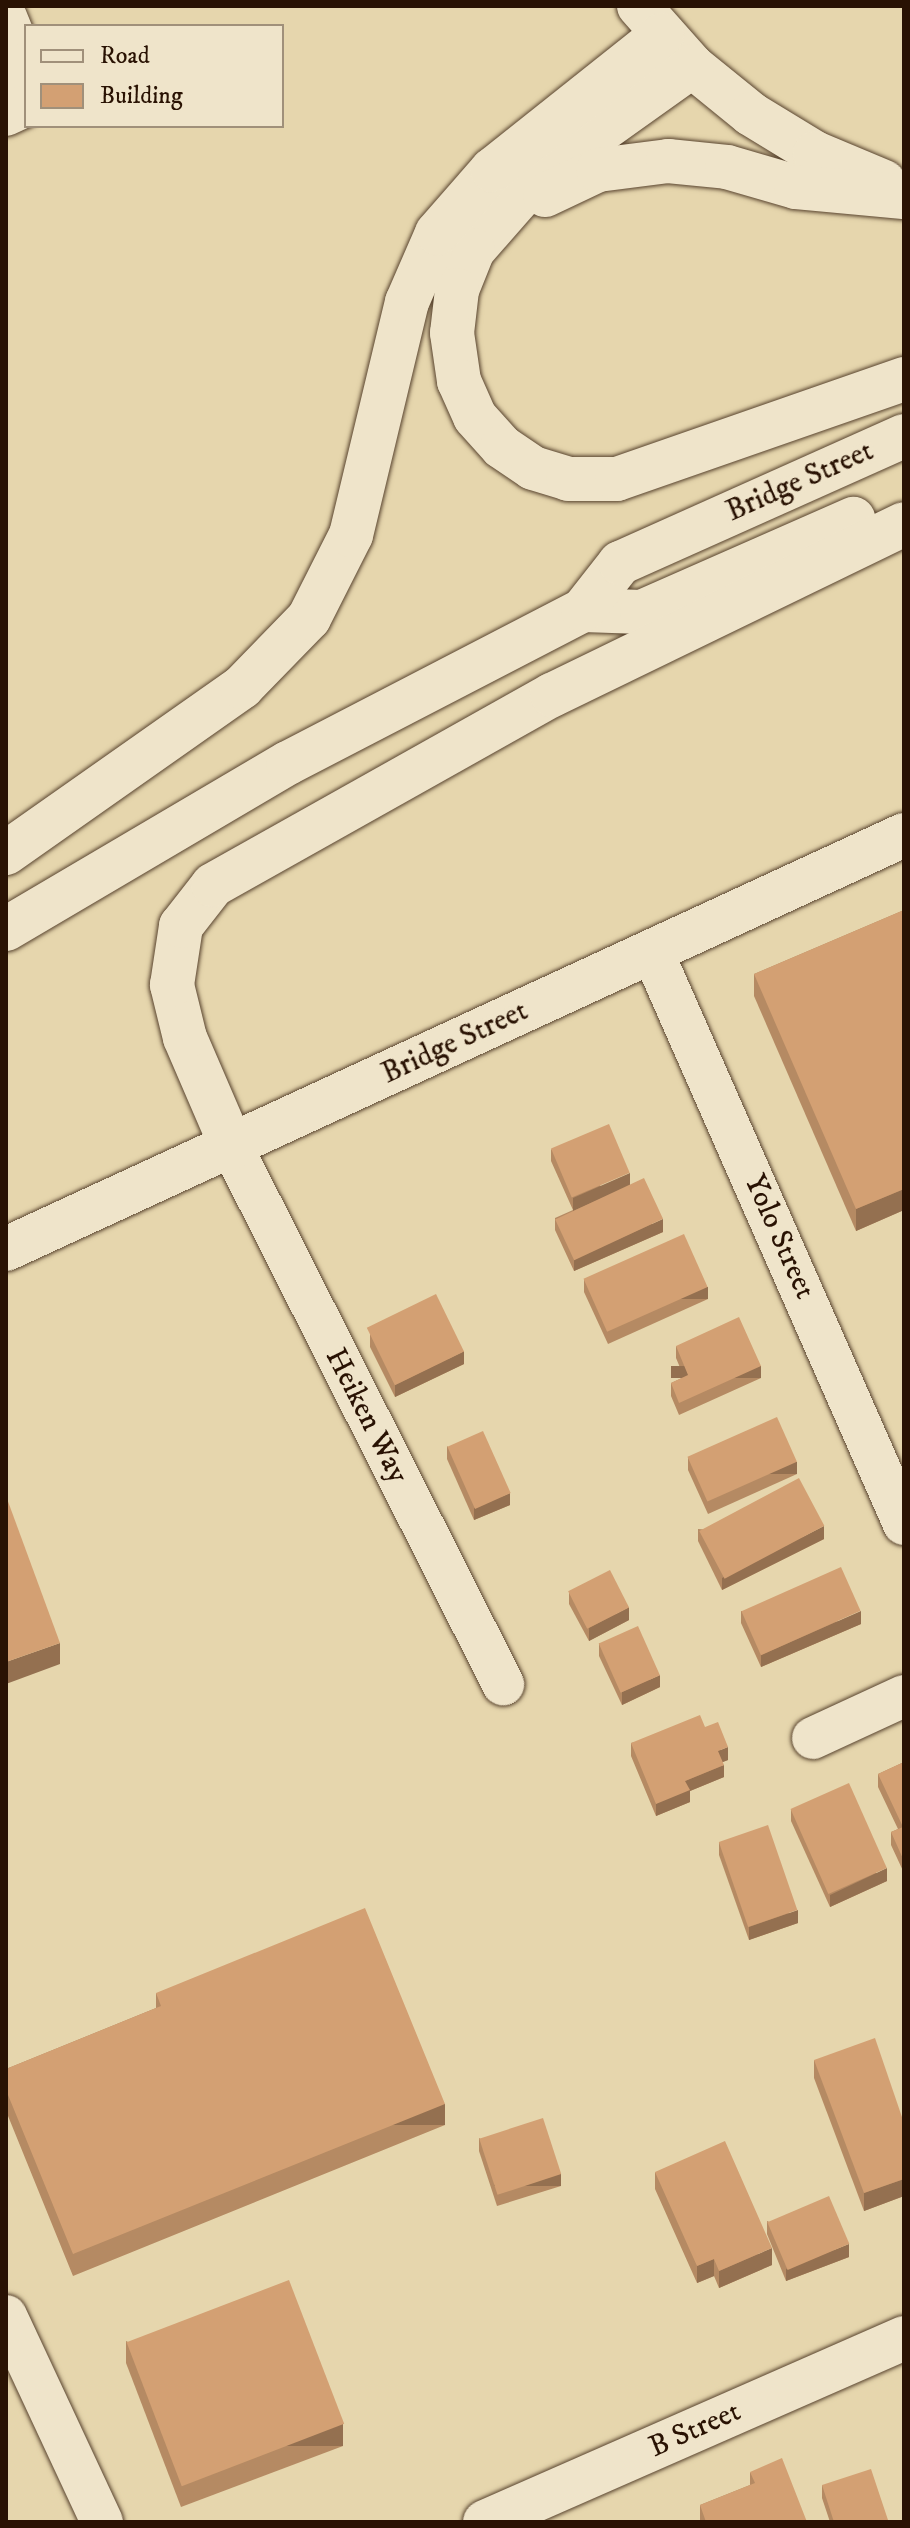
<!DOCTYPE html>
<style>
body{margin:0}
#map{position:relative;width:910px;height:2528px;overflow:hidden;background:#e6d6ad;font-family:"IM FELL DW Pica",serif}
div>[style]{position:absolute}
.roads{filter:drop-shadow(0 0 2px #58432e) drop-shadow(0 0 2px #58432e)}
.street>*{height:42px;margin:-21px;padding:0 21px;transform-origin:21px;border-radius:21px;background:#efe4ca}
.secondary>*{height:44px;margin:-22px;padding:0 22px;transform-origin:22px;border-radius:22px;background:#efe4ca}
.wall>*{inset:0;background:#b58a63}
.shaded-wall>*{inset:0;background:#947050;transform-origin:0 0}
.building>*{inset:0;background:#d3a073;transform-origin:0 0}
span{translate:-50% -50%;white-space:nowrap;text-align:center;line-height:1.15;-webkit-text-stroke:8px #efe4ca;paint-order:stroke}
.street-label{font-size:30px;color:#291203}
.frame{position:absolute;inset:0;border:8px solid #291203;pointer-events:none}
.legend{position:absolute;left:24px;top:24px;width:260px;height:104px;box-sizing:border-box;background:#efe4ca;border:2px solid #a0907a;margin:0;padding:10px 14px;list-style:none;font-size:24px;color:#291203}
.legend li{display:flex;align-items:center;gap:16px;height:40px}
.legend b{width:40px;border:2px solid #a0907a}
</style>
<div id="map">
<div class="roads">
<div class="street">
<i style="left:6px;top:17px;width:51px;rotate:68deg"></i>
<i style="left:25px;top:64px;width:43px;rotate:92.7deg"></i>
<i style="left:23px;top:107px;width:19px;rotate:155deg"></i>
<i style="left:652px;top:951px;width:626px;rotate:66.26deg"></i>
<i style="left:232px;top:1147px;width:602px;rotate:63.22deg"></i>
<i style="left:813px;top:1738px;width:100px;rotate:-24.8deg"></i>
<i style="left:6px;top:2316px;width:227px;rotate:65deg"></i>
</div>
<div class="secondary">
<i style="left:639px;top:6px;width:80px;rotate:48.5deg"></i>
<i style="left:692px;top:66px;width:76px;rotate:39.1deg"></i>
<i style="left:751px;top:114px;width:75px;rotate:31.4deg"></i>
<i style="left:815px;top:153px;width:75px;rotate:22.8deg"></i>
<i style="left:692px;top:66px;width:188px;rotate:144.5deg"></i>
<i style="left:539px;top:175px;width:100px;rotate:131.3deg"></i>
<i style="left:473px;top:250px;width:43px;rotate:111.8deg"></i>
<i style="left:457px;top:290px;width:43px;rotate:96.6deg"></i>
<i style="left:452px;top:333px;width:49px;rotate:81.7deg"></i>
<i style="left:459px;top:381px;width:39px;rotate:66deg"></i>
<i style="left:475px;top:417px;width:40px;rotate:48deg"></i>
<i style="left:502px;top:447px;width:37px;rotate:34deg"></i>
<i style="left:533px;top:468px;width:37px;rotate:17deg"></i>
<i style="left:568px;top:479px;width:49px"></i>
<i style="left:617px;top:479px;width:304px;rotate:-19.2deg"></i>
<i style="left:545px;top:195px;width:59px;rotate:-25.3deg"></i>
<i style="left:598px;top:170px;width:71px;rotate:-7.3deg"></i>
<i style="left:668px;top:161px;width:59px;rotate:5.8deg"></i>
<i style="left:727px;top:167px;width:72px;rotate:16.2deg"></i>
<i style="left:796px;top:187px;width:108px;rotate:5.3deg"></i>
<i style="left:583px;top:610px;width:59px;rotate:1.9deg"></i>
<i style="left:642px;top:612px;width:231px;rotate:-23.8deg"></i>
<i style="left:6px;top:853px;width:289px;rotate:-35.1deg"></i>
<i style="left:242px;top:687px;width:96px;rotate:-45.8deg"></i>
<i style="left:309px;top:618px;width:93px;rotate:-63.2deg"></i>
<i style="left:351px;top:535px;width:240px;rotate:-76.5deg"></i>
<i style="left:407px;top:302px;width:75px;rotate:-66.5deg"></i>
<i style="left:437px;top:233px;width:84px;rotate:-48.9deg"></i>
<i style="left:492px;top:170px;width:217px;rotate:-38.5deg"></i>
<i style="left:6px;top:929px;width:327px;rotate:-30.5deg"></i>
<i style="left:288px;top:763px;width:332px;rotate:-27.4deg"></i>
<i style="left:583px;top:610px;width:60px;rotate:-51.8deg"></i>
<i style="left:620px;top:563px;width:311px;rotate:-24.1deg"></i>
<i style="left:232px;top:1147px;width:119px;rotate:-113.3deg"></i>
<i style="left:185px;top:1038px;width:55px;rotate:-103.8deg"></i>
<i style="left:172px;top:985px;width:60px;rotate:-81.3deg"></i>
<i style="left:181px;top:926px;width:52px;rotate:-52deg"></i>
<i style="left:213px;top:885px;width:389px;rotate:-29.3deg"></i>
<i style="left:552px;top:695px;width:391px;rotate:-25.9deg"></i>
<i style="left:6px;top:1249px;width:989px;rotate:-24.75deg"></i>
<i style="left:485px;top:2522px;width:458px;rotate:-23.7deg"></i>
</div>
</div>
<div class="wall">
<i style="clip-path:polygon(904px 910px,904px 1210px,856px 1231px,754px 996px,754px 974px)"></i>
<i style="clip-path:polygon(551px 1149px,663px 1232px,574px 1271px,555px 1230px,555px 1218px,573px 1210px,551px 1161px)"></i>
<i style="clip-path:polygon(584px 1280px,708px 1299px,608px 1344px,584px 1292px)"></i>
<i style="clip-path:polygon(370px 1334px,464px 1364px,395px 1397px,370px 1347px)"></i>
<i style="clip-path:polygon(676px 1346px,761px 1378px,679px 1415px,671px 1396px,671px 1383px,684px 1377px,676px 1358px)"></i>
<i style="clip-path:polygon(447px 1446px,510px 1505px,474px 1520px,447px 1459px)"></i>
<i style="clip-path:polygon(688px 1458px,797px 1474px,708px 1514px,688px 1470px)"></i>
<i style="clip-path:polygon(698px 1529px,824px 1539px,722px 1590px,698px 1541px)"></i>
<i style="clip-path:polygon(569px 1592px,629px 1620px,589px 1641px,569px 1604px)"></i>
<i style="clip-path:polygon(741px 1611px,861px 1624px,761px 1667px,741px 1623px)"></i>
<i style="clip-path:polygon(599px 1643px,660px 1687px,622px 1705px,599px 1656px)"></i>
<i style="clip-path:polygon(705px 1727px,728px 1760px,722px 1762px,724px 1777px,690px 1791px,690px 1802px,656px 1816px,631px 1756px,631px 1743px)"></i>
<i style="clip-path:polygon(904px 1762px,904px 1873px,891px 1845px,891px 1832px,898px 1829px,878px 1787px,878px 1774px)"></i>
<i style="clip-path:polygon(791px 1809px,887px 1881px,830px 1907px,791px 1821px)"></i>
<i style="clip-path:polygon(719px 1842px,798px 1923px,749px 1940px,719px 1855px)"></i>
<i style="clip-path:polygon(156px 1993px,445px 2125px,73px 2276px,6px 2111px,6px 2069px,156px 2008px)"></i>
<i style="clip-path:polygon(814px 2060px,904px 2123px,904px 2196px,864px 2211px,814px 2078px)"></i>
<i style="clip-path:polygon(479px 2138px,561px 2186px,497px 2206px,479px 2151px)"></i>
<i style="clip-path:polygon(655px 2172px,772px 2265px,719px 2288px,714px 2276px,697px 2283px,655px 2189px)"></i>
<i style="clip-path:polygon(767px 2221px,849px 2257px,786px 2281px,767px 2234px)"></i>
<i style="clip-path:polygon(126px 2341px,343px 2446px,181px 2507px,126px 2363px)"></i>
<i style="clip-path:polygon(750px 2472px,807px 2522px,700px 2522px,700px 2505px,750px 2485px)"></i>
<i style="clip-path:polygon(822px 2485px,888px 2522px,830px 2522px,822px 2498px)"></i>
</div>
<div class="shaded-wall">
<i style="clip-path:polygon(630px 1173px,630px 1186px,573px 1211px,573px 1198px)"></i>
<i style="clip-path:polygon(904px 1189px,904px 1210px,856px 1231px,856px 1209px)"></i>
<i style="clip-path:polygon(663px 1219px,663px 1232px,574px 1271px,574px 1259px)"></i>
<i style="left:708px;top:1287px;width:12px;height:110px;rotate:90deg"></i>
<i style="clip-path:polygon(464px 1351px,464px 1364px,395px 1397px,395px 1385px)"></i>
<i style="left:761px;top:1366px;width:12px;height:90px;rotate:90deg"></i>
<i style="left:797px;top:1462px;width:12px;height:98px;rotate:90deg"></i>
<i style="clip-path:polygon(510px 1493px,510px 1505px,474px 1520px,474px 1508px)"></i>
<i style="clip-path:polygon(824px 1526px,824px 1539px,722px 1590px,722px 1578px)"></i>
<i style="clip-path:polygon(629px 1607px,629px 1620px,589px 1641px,589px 1628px)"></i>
<i style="clip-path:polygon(861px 1611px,861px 1624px,761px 1667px,761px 1655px)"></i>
<i style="clip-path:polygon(60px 1643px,60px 1664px,6px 1684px,6px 1662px)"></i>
<i style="clip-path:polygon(660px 1675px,660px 1687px,622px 1705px,622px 1692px)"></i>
<i style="clip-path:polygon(728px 1747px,728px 1760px,718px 1764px,718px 1751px)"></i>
<i style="clip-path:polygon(724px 1765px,724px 1777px,690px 1791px,690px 1802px,656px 1816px,656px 1804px,685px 1781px)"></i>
<i style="clip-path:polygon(887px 1868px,887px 1881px,830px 1907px,830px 1895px)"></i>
<i style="clip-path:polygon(798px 1910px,798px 1923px,749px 1940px,749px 1927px)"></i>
<i style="left:445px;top:2104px;width:21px;height:401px;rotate:90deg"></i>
<i style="left:561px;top:2174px;width:12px;height:67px;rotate:90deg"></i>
<i style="clip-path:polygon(904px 2179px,904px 2196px,864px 2211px,864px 2193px)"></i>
<i style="clip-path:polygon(849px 2244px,849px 2257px,786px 2281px,786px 2269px)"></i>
<i style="clip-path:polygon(772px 2248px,772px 2265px,719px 2288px,719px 2271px)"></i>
<i style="clip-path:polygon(714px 2259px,714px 2276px,697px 2283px,697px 2266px)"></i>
<i style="left:343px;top:2424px;width:22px;height:173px;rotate:90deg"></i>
</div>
<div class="building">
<i style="clip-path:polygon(904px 910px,904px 1189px,856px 1209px,754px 974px)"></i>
<i style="left:609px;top:1124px;width:53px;height:63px;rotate:67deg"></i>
<i style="left:644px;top:1178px;width:45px;height:98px;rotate:65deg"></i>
<i style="left:684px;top:1234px;width:58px;height:110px;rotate:66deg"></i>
<i style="left:436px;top:1294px;width:64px;height:77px;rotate:64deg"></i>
<i style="clip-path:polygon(739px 1317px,761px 1366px,679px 1403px,671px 1383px,688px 1375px,676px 1346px)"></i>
<i style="left:777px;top:1417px;width:49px;height:98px;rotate:66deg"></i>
<i style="left:483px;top:1431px;width:68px;height:39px;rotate:66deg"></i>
<i style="left:799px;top:1478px;width:54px;height:113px;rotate:62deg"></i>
<i style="clip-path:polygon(6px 1496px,60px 1643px,6px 1662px)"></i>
<i style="left:841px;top:1567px;width:48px;height:109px;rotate:66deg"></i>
<i style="left:610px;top:1570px;width:42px;height:47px;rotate:63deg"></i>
<i style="left:638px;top:1626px;width:54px;height:43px;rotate:66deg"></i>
<i style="clip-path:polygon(700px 1715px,705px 1727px,718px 1722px,728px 1747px,718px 1751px,724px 1765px,685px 1781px,690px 1790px,656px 1804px,631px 1743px)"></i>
<i style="clip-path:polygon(904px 1762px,904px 1861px,891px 1832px,903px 1827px,878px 1774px)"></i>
<i style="left:849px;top:1783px;width:93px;height:64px;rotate:66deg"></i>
<i style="left:768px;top:1825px;width:90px;height:52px;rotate:71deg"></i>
<i style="clip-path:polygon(365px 1908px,445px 2104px,73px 2254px,6px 2090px,6px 2069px,161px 2006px,156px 1993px)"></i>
<i style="clip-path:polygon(875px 2038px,904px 2123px,904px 2179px,864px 2193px,814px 2060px)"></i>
<i style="left:543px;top:2118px;width:59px;height:67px;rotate:72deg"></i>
<i style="clip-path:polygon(725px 2141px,772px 2248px,719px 2271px,714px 2259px,697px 2266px,655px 2172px)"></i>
<i style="left:829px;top:2196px;width:52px;height:67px;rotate:67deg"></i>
<i style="left:289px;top:2280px;width:154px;height:174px;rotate:69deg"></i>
<i style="clip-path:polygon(782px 2458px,807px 2522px,706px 2522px,700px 2505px,755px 2483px,750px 2472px)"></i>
<i style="clip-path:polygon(871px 2469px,888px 2520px,884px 2522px,834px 2522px,822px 2485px)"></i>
</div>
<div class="street-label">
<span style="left:800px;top:482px;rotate:-24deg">Bridge Street</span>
<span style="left:455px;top:1043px;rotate:-25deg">Bridge Street</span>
<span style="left:779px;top:1237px;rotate:66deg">Yolo Street</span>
<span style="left:366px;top:1416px;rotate:63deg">Heiken Way</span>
<span style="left:695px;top:2430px;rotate:-24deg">B Street</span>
</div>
<div class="frame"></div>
<ul class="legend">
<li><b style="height:10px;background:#efe4ca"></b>Road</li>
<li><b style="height:22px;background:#d3a073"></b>Building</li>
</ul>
</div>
